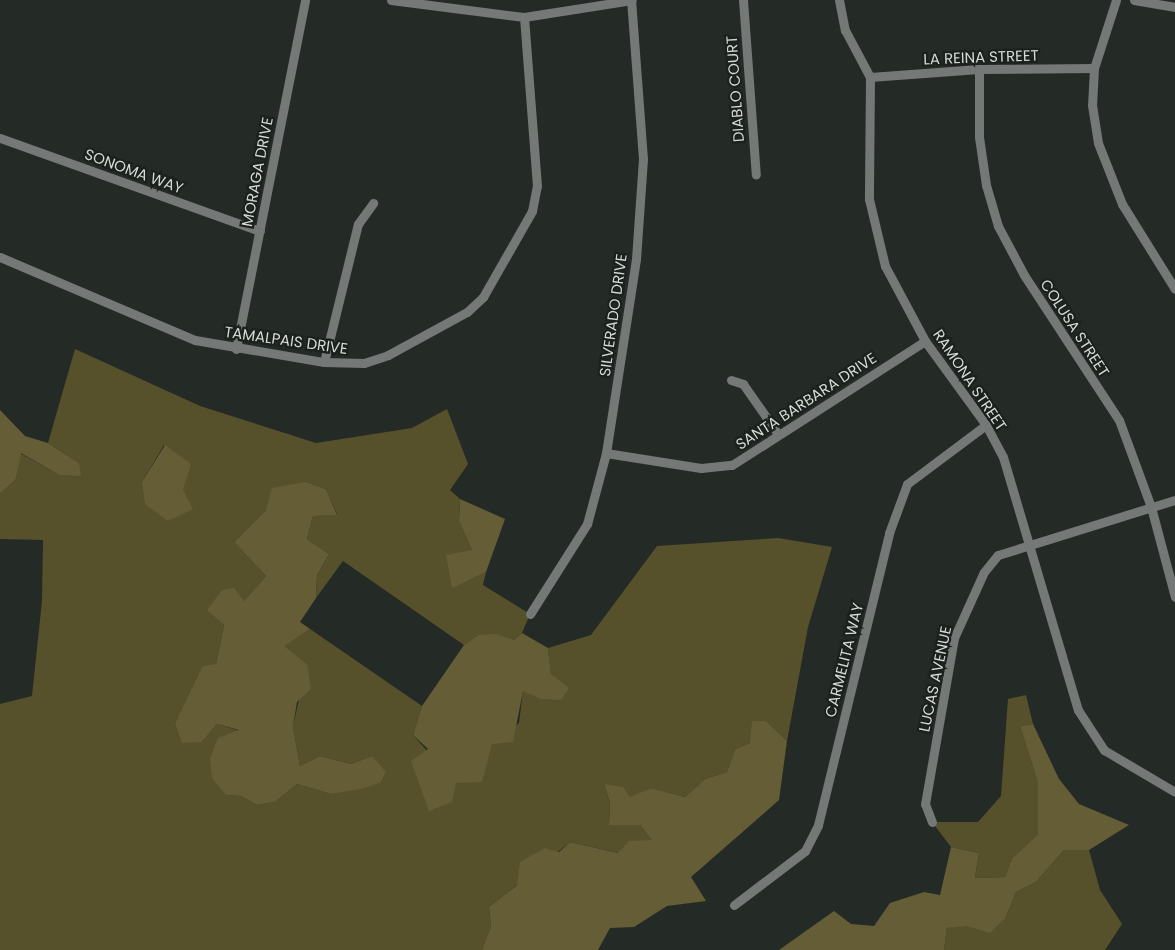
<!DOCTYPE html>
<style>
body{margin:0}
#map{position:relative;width:1175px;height:950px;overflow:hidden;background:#242b26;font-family:Poppins,sans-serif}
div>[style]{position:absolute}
.green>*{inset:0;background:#57512b}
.forest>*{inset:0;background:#645d35}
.minor>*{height:9px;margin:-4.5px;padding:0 4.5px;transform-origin:4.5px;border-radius:4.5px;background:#747877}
span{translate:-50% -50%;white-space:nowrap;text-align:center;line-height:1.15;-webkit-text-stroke:4.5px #1b211d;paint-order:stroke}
.street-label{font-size:15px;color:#d6dad7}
</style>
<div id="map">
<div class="green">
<i style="clip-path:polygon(evenodd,75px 349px,200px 406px,316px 443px,412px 428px,447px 409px,468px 464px,450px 490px,460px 499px,459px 521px,472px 550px,452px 587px,486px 572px,483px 585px,530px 614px,522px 633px,514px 640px,478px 635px,464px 645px,343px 561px,316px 598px,317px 575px,329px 554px,307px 539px,313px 516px,337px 514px,326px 489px,306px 482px,266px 510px,234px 542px,266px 576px,244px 601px,208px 610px,224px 625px,216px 664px,187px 700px,175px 723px,202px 742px,217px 724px,240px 731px,226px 795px,241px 796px,257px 805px,275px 802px,297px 784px,331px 794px,380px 783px,372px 756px,351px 764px,320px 756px,300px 766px,293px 726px,307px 664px,283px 646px,310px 629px,422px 706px,413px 735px,456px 783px,492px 744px,519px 723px,523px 690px,540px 699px,551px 675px,548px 648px,591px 635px,657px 546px,778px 538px,832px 547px,808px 627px,787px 741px,766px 721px,750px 743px,735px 749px,727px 772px,705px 779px,685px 797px,651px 788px,630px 798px,604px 784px,610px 803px,609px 825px,640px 825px,653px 840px,619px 853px,570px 842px,489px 907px,491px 926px,482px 950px,0 950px,0 704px,32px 696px,42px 601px,43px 540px,0 539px,0 494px,16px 479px,20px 453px,59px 475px,79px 463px,48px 443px,75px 349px,164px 445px,183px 490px,142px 482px,164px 445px)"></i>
<i style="clip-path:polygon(1026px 695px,1033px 724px,1020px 726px,1038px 783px,1038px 836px,1012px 858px,1005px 877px,975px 878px,979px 853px,951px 847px,932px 822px,978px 822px,1001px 796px,1008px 699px)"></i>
<i style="clip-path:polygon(1064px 850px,1089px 850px,1100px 890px,1122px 924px,1105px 950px,944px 950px,947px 928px,1006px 917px,1016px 892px,1036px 882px)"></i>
</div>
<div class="forest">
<i style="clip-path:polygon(0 410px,25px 436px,48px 443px,79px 463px,81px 476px,59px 475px,21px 453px,16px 479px,0 494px)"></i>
<i style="clip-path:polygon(165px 445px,191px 464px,183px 490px,193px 509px,168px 521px,145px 504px,142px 482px)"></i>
<i style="clip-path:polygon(306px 482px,326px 489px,337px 515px,313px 516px,307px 539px,329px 554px,317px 575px,316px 598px,300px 622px,310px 629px,284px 646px,307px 664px,311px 689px,297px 702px,293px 726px,300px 766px,320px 756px,351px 764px,372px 756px,386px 772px,380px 783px,361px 789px,331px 794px,297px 784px,275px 802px,257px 805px,241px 796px,226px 795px,212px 778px,210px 759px,218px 738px,239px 730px,217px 724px,202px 742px,182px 743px,175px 723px,203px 666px,216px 664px,224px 625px,207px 610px,222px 590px,234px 588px,244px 601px,266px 576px,234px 542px,266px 510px,272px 488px)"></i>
<i style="clip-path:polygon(460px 499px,505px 519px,486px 572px,452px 588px,446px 555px,472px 550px,459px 521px)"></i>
<i style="clip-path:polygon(522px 633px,548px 648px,551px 674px,569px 688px,561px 700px,540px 699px,523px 691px,513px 742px,492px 744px,482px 782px,456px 783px,452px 802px,429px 811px,411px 761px,428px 749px,413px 735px,422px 706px,464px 645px,478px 635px,496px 634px,514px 640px)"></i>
<i style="clip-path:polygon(752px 721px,766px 721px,787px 741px,779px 800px,691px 877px,706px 901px,667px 906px,634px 927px,610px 928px,598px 950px,482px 950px,491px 926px,489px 907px,517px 885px,520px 862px,545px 848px,559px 852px,570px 842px,618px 853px,629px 841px,652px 840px,640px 825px,609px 825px,610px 803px,604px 784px,623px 787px,630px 797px,651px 788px,685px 797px,705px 779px,727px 772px,735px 749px,750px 743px)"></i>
<i style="clip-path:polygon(1033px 724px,1059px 779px,1079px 804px,1129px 825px,1089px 850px,1064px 850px,1036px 882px,1016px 892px,1006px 917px,990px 933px,967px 926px,947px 928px,944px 950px,779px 950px,834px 911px,851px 924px,874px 926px,890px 903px,924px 892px,940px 895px,951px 847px,979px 853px,975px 878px,1005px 877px,1012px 858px,1038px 835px,1038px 783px,1020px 726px)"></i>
</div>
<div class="minor">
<i style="left:391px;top:0;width:134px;rotate:7.3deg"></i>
<i style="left:524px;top:17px;width:109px;rotate:-8.9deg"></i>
<i style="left:743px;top:0;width:175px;rotate:85.8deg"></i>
<i style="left:839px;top:0;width:31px;rotate:79deg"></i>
<i style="left:845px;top:30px;width:53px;rotate:62deg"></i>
<i style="left:870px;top:77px;width:122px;rotate:90.5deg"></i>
<i style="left:869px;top:199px;width:69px;rotate:76.6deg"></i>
<i style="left:885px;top:266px;width:85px;rotate:61.9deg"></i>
<i style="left:925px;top:341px;width:104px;rotate:54deg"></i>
<i style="left:986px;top:425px;width:36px;rotate:62deg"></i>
<i style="left:1003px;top:457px;width:264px;rotate:73.5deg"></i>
<i style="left:1078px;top:710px;width:48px;rotate:57deg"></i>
<i style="left:1104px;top:750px;width:82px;rotate:30.6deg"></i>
<i style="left:1116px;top:0;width:71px;rotate:107.9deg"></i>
<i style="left:1094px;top:68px;width:37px;rotate:93deg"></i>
<i style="left:1092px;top:105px;width:38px;rotate:81deg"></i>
<i style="left:1098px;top:143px;width:66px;rotate:68.5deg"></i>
<i style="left:1122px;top:204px;width:100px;rotate:58.1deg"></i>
<i style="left:1134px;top:0;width:42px;rotate:9.7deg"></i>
<i style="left:979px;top:69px;width:68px;rotate:90deg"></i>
<i style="left:979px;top:137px;width:49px;rotate:81.7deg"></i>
<i style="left:986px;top:185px;width:43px;rotate:73.7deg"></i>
<i style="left:998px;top:226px;width:55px;rotate:62deg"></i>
<i style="left:1024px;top:275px;width:173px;rotate:56.8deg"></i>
<i style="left:1119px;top:420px;width:93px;rotate:69.8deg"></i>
<i style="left:1151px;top:507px;width:93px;rotate:75.1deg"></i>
<i style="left:870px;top:77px;width:109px;rotate:-4.2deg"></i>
<i style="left:979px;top:69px;width:115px;rotate:-0.5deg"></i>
<i style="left:0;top:138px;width:276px;rotate:19.7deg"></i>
<i style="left:0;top:257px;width:212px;rotate:23.1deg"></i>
<i style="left:195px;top:340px;width:131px;rotate:9.7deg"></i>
<i style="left:324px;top:362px;width:40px;rotate:1.4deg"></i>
<i style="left:364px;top:363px;width:25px;rotate:-18deg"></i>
<i style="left:388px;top:355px;width:90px;rotate:-28.6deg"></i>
<i style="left:467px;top:312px;width:22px;rotate:-43deg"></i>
<i style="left:483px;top:297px;width:99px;rotate:-60.3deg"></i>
<i style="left:532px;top:211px;width:25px;rotate:-79deg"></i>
<i style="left:537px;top:186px;width:169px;rotate:-94.4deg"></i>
<i style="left:236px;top:349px;width:356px;rotate:-78.8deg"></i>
<i style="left:324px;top:362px;width:142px;rotate:-76.2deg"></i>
<i style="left:358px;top:224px;width:26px;rotate:-54deg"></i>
<i style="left:731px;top:380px;width:13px;rotate:18deg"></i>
<i style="left:743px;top:384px;width:61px;rotate:55deg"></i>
<i style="left:606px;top:453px;width:96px;rotate:9deg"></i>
<i style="left:701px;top:468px;width:31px;rotate:-6deg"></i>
<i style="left:732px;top:465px;width:229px;rotate:-32.7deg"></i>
<i style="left:530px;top:614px;width:107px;rotate:-57.7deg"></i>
<i style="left:587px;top:524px;width:73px;rotate:-75deg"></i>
<i style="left:606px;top:453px;width:196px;rotate:-81.2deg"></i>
<i style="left:636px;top:259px;width:100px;rotate:-86deg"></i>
<i style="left:643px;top:159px;width:159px;rotate:-94.3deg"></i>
<i style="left:932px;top:822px;width:19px;rotate:-111deg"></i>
<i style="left:925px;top:804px;width:169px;rotate:-80.1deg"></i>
<i style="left:954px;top:638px;width:72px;rotate:-65.6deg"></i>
<i style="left:984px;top:572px;width:22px;rotate:-51deg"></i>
<i style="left:998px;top:555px;width:185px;rotate:-17.3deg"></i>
<i style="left:734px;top:905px;width:89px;rotate:-37.3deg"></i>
<i style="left:805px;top:851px;width:29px;rotate:-63deg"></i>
<i style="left:818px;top:825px;width:301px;rotate:-76.3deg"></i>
<i style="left:889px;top:533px;width:52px;rotate:-69.8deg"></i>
<i style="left:907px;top:484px;width:99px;rotate:-36.8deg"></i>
</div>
<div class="street-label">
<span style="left:981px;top:57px;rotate:-2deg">LA REINA STREET</span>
<span style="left:735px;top:89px;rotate:-94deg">DIABLO COURT</span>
<span style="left:134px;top:171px;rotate:20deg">SONOMA WAY</span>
<span style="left:257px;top:172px;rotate:-79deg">MORAGA DRIVE</span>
<span style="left:613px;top:315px;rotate:-82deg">SILVERADO DRIVE</span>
<span style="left:1075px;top:328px;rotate:57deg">COLUSA STREET</span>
<span style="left:286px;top:340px;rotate:8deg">TAMALPAIS DRIVE</span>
<span style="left:970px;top:380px;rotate:56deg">RAMONA STREET</span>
<span style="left:806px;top:401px;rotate:-33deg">SANTA BARBARA DRIVE</span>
<span style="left:844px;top:660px;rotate:-76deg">CARMELITA WAY</span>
<span style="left:935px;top:679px;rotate:-78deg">LUCAS AVENUE</span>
</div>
</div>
